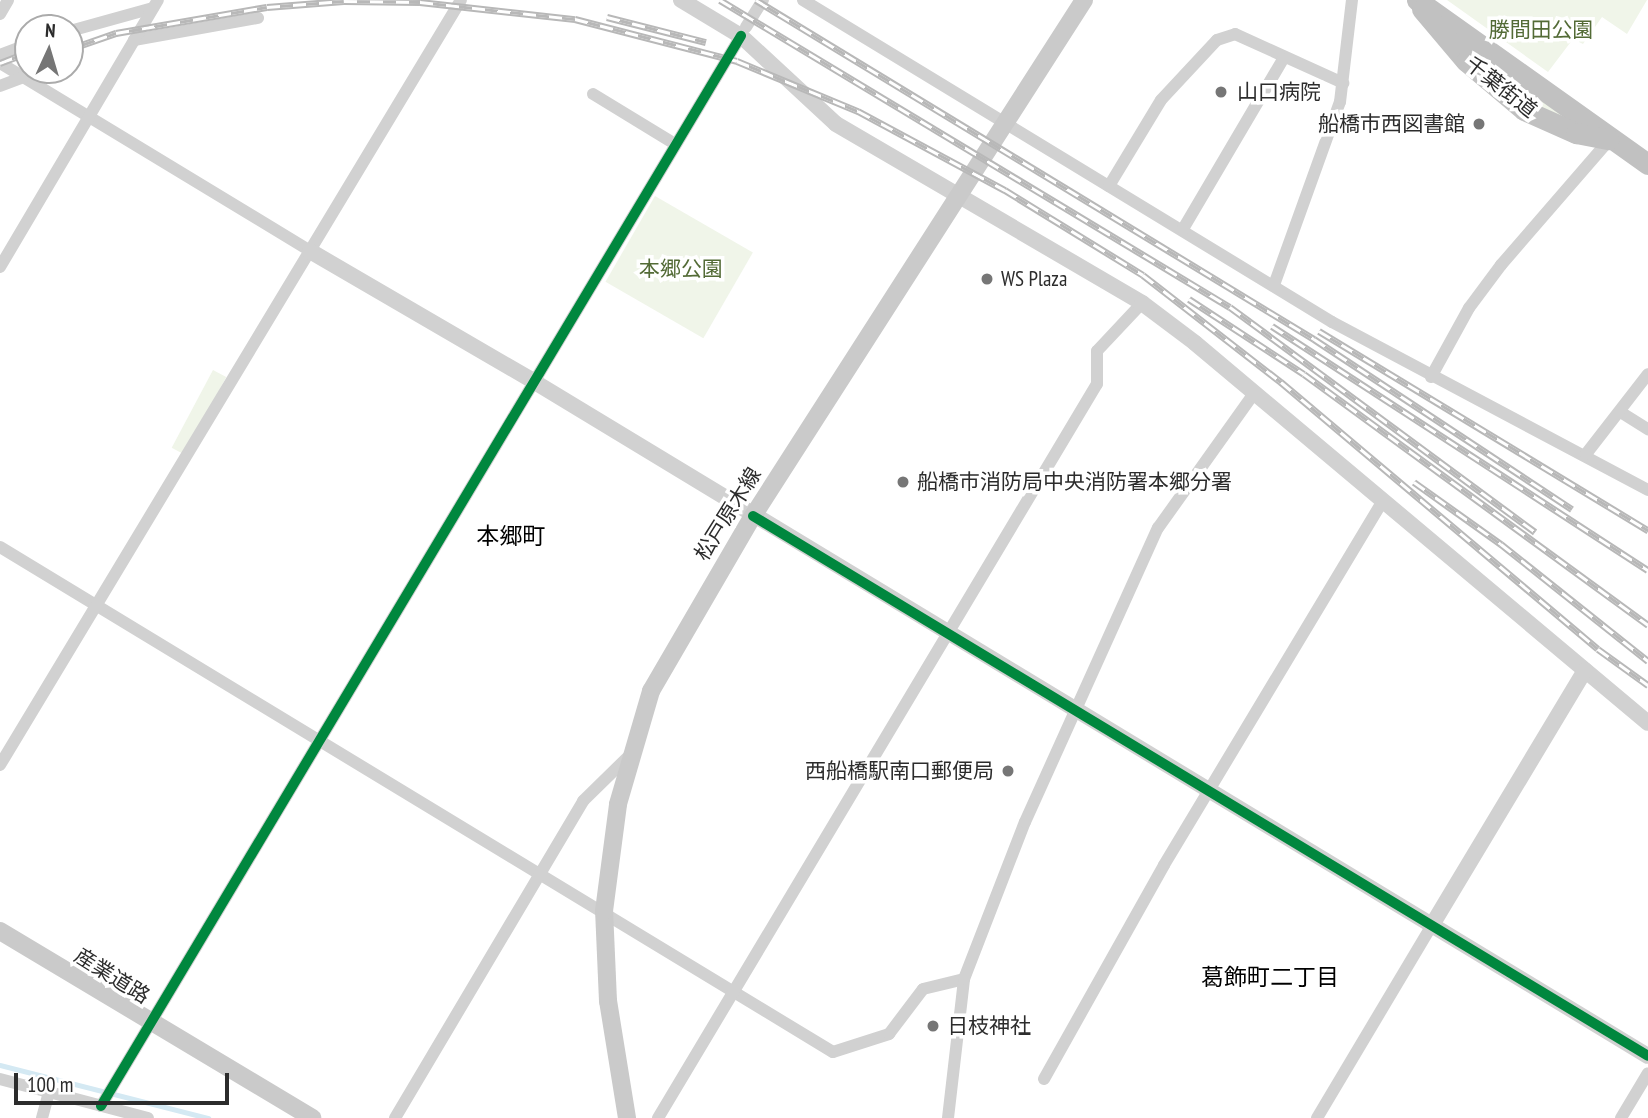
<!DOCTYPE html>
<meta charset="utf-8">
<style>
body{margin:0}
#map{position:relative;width:1648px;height:1118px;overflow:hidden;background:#fff;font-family:"PT Sans Narrow","Noto Sans JP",sans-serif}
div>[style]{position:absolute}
.green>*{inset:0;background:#f0f5e9;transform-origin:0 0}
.stream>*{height:4.5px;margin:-2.25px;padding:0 2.25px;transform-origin:2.25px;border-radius:2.25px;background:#d4e9f3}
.minor>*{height:12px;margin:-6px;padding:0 6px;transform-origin:6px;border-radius:6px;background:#d1d1d1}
.tertiary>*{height:16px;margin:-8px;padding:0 8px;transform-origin:8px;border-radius:8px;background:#d1d1d1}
.secondary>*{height:18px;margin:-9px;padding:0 9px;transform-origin:9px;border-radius:9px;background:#cacaca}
.trunk>*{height:21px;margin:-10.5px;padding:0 10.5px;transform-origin:10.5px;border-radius:10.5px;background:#c1c1c1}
.rail>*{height:7px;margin-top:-3.5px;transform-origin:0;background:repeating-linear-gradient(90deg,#fff 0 13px,#b8b8b8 0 26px);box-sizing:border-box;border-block:2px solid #b8b8b8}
.cycleway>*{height:10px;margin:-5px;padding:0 5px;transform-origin:5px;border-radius:5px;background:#00873e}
.dots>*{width:19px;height:19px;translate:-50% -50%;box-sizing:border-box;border:4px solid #fff;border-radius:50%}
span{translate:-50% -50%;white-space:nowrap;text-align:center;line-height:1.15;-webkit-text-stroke:7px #fff;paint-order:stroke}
.park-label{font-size:21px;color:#536b36}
.street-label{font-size:21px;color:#2c2c2c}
.poi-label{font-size:21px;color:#2c2c2c}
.left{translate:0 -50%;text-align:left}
.right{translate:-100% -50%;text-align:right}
.neighbourhood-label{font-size:23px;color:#000}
.north{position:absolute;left:14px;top:14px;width:70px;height:70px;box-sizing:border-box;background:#fff;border:2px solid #ababab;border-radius:50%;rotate:4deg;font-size:19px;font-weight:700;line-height:28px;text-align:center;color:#2c2c2c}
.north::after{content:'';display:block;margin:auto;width:24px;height:32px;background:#767676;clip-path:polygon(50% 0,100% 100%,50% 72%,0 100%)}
.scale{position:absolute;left:14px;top:1073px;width:215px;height:32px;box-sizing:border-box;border:4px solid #2c2c2c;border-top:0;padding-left:9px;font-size:21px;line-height:24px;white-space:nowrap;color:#2c2c2c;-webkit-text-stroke:5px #fff;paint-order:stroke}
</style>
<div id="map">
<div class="green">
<i style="clip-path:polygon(1447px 0,1647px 0,1627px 34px,1602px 17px,1583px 44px,1573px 39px,1548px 72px)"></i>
<i style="clip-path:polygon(1457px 36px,1567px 114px,1554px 118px,1490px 74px)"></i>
<i style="left:655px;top:196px;width:113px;height:99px;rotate:30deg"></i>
<i style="left:213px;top:370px;width:15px;height:88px;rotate:28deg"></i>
</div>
<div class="stream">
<i style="left:0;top:1065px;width:215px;rotate:14.3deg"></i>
</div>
<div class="minor">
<i style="left:803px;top:0;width:619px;rotate:31.33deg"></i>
<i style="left:1332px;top:322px;width:358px;rotate:28deg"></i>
<i style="left:0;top:14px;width:16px;rotate:-60deg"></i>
<i style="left:746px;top:27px;width:32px;rotate:-58deg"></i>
<i style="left:70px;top:31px;width:86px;rotate:-15.5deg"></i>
<i style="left:134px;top:40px;width:126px;rotate:-10.1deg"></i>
<i style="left:0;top:55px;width:30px;rotate:-21deg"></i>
<i style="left:0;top:63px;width:363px;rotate:31.2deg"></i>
<i style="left:0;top:86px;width:25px;rotate:-21deg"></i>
<i style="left:593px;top:94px;width:90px;rotate:31.4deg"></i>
<i style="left:1109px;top:186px;width:100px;rotate:-58.8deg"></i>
<i style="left:1161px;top:100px;width:82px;rotate:-47deg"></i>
<i style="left:1217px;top:40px;width:19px;rotate:-18deg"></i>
<i style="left:1235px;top:34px;width:119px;rotate:24.4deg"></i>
<i style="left:1183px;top:229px;width:197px;rotate:-59.5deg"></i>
<i style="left:0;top:267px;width:310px;rotate:-59.4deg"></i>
<i style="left:1274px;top:285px;width:195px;rotate:-70.2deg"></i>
<i style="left:1340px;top:102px;width:103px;rotate:-83.3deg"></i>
<i style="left:1431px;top:377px;width:79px;rotate:-61.2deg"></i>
<i style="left:1469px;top:308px;width:54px;rotate:-53.3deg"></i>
<i style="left:1501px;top:265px;width:167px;rotate:-49.1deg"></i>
<i style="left:1622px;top:413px;width:31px;rotate:32deg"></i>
<i style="left:1586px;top:454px;width:101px;rotate:-52.2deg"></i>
<i style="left:0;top:547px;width:974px;rotate:31.23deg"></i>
<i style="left:833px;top:1052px;width:59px;rotate:-17.8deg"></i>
<i style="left:889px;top:1034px;width:56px;rotate:-52.9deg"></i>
<i style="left:923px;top:989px;width:42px;rotate:-13.7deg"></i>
<i style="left:0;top:765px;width:893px;rotate:-58.93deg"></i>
<i style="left:0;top:1079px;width:153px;rotate:14.8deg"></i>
<i style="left:1044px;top:1079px;width:245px;rotate:-60.7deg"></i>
<i style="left:1164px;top:865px;width:426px;rotate:-59deg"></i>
<i style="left:101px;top:1106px;width:1247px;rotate:-59.12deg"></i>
<i style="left:42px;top:1118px;width:28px;rotate:-75deg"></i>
<i style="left:395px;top:1118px;width:369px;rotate:-59.3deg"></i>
<i style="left:583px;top:801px;width:64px;rotate:-44.4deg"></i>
<i style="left:658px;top:1118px;width:855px;rotate:-59.12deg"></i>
<i style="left:1097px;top:384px;width:33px;rotate:-90deg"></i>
<i style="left:1097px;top:351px;width:66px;rotate:-46.8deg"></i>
<i style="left:948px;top:1118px;width:140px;rotate:-83.4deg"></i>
<i style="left:964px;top:979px;width:168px;rotate:-68.8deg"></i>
<i style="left:1025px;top:822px;width:323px;rotate:-65.7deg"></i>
<i style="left:1158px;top:528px;width:167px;rotate:-54.5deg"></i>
<i style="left:1317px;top:1118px;width:225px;rotate:-59.2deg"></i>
<i style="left:1621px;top:1118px;width:52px;rotate:-59deg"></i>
</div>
<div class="tertiary">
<i style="left:681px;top:0;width:70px;rotate:31deg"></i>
<i style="left:741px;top:36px;width:129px;rotate:42.8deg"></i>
<i style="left:836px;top:124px;width:355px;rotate:30.3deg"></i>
<i style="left:1142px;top:303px;width:66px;rotate:37deg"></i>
<i style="left:1195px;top:343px;width:591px;rotate:39.99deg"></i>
<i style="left:310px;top:251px;width:258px;rotate:30.2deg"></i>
<i style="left:533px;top:381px;width:1303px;rotate:31.19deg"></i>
<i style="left:1432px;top:925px;width:297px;rotate:-59deg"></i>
</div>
<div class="secondary">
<i style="left:0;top:931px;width:364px;rotate:30.9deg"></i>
<i style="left:627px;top:1118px;width:119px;rotate:-99.2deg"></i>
<i style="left:608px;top:1001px;width:90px;rotate:-92.5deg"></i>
<i style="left:604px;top:911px;width:108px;rotate:-82.5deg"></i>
<i style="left:618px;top:804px;width:118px;rotate:-73.7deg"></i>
<i style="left:651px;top:691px;width:203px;rotate:-59.8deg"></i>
<i style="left:753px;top:516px;width:613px;rotate:-57.32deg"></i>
</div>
<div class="trunk">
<i style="left:1417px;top:0;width:283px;rotate:35.4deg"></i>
<i style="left:1422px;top:9px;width:68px;rotate:49.8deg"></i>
<i style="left:1466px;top:61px;width:76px;rotate:40.2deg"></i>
<i style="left:1524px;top:110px;width:57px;rotate:23.9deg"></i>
<i style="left:1576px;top:133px;width:33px;rotate:11deg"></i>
</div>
<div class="rail">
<i style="left:720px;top:0;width:595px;rotate:31.05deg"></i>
<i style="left:1230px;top:307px;width:379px;rotate:36.4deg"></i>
<i style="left:756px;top:0;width:653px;rotate:31.28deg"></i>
<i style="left:1314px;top:339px;width:309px;rotate:33.4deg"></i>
<i style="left:607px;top:17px;width:102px;rotate:14.2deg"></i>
<i style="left:70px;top:49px;width:49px;rotate:-19.2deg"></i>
<i style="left:116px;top:33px;width:153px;rotate:-9.8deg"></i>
<i style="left:267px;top:7px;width:77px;rotate:-4.5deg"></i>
<i style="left:344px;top:1px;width:76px;rotate:0.8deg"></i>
<i style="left:420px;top:2px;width:156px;rotate:6.3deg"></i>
<i style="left:575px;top:19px;width:167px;rotate:14.5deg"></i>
<i style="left:737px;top:61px;width:131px;rotate:22.5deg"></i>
<i style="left:858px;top:111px;width:167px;rotate:28.3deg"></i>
<i style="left:1005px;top:190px;width:162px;rotate:31.6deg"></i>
<i style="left:1143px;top:275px;width:175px;rotate:37.8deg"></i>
<i style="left:1281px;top:382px;width:414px;rotate:40.1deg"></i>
<i style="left:1598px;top:649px;width:62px;rotate:35.8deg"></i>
<i style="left:0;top:63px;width:30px;rotate:-21deg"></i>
<i style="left:1189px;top:299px;width:137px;rotate:33.1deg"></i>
<i style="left:1304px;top:374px;width:426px;rotate:36.1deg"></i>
<i style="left:1272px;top:326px;width:448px;rotate:33deg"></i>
<i style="left:1319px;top:331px;width:385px;rotate:31.2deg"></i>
<i style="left:1414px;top:482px;width:107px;rotate:35.5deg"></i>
<i style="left:1501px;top:544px;width:188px;rotate:38.5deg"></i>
</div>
<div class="cycleway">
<i style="left:753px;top:516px;width:1045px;rotate:31.1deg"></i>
<i style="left:101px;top:1106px;width:1247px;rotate:-59.12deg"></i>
</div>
<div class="dots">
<i style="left:1221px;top:92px;background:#767676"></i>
<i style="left:1479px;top:124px;background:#767676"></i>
<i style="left:987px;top:279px;background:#767676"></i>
<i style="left:903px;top:482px;background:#767676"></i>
<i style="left:1008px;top:771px;background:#767676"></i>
<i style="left:933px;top:1026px;background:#767676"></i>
</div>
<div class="park-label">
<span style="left:1541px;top:30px">勝間田公園</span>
<span style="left:681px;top:269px">本郷公園</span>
</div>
<div class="street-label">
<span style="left:1501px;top:87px;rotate:38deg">千葉街道</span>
<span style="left:728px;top:514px;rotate:-58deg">松戸原木線</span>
<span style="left:112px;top:976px;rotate:32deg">産業道路</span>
</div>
<div class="poi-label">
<span class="left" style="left:1237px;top:92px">山口病院</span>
<span class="right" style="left:1465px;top:124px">船橋市西図書館</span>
<span class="left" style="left:1001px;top:279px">WS Plaza</span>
<span class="left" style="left:917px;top:482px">船橋市消防局中央消防署本郷分署</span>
<span class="right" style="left:994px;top:771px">西船橋駅南口郵便局</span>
<span class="left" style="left:947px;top:1026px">日枝神社</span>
</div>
<div class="neighbourhood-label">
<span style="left:511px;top:536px">本郷町</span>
<span style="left:1270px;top:977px">葛飾町二丁目</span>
</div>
<div class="north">N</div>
<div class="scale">100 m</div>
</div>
